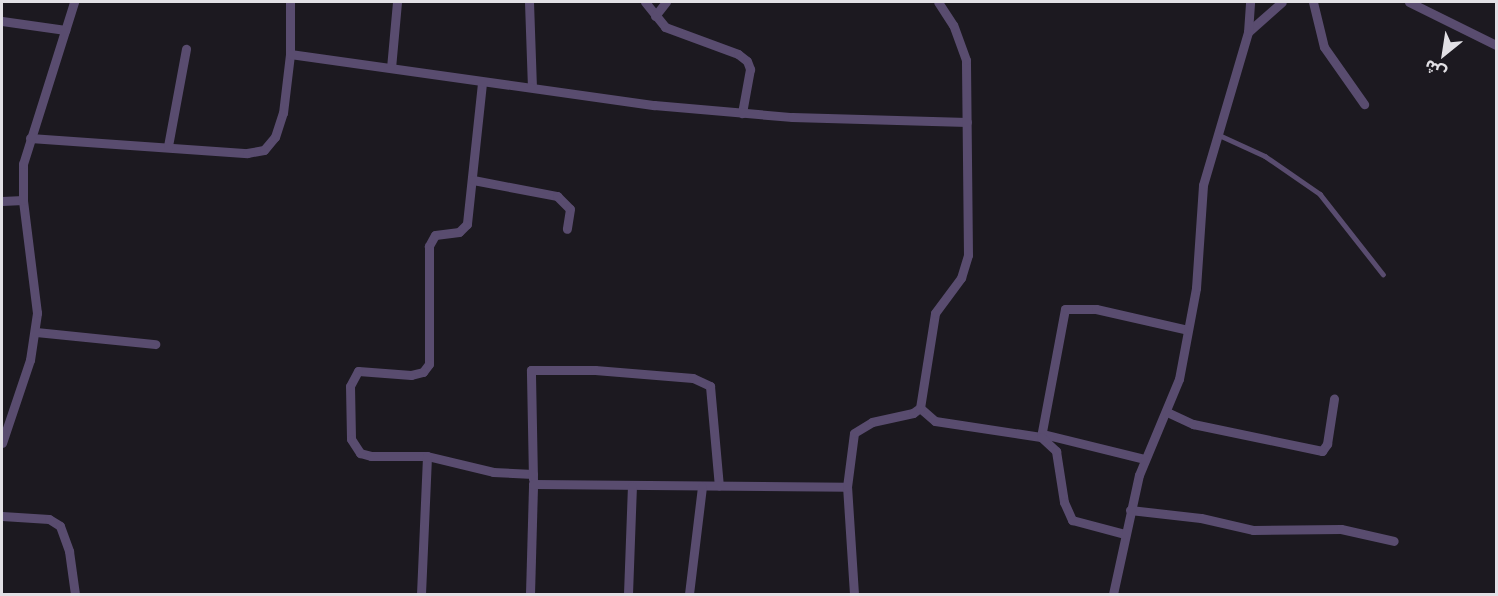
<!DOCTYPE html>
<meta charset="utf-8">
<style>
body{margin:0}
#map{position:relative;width:1498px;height:596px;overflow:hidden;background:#1c1920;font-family:"Archivo Narrow","Noto Sans Arabic",sans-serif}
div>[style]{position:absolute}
.service>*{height:4.5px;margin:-2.25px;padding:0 2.25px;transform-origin:2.25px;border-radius:2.25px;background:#594c6f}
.minor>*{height:9px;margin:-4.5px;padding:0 4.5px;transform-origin:4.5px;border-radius:4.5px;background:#594c6f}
span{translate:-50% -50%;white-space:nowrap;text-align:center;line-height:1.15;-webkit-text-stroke:4.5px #1c1920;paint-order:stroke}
.frame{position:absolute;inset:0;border:3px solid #e2e0e5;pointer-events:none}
.north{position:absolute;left:1414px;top:24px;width:60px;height:60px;-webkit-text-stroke:4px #1c1920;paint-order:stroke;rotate:210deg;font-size:16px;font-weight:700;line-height:24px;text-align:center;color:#e2e0e5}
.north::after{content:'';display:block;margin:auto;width:21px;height:27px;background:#e2e0e5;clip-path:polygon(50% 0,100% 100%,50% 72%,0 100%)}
</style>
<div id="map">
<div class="service">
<i style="left:1217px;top:134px;width:53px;rotate:24.6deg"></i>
<i style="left:1265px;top:156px;width:67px;rotate:34.6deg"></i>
<i style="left:1320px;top:194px;width:102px;rotate:51.8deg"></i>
</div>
<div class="minor">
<i style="left:529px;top:2px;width:84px;rotate:88deg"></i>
<i style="left:645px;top:2px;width:32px;rotate:51deg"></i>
<i style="left:665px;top:27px;width:78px;rotate:20.3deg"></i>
<i style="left:738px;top:54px;width:11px;rotate:38deg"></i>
<i style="left:747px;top:61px;width:9px;rotate:69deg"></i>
<i style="left:750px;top:69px;width:45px;rotate:100.3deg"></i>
<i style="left:1313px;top:2px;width:46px;rotate:76.3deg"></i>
<i style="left:1324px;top:47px;width:70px;rotate:54.9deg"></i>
<i style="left:1409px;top:2px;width:97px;rotate:26.3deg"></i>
<i style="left:655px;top:16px;width:18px;rotate:-52deg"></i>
<i style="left:2px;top:21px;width:64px;rotate:8.1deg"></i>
<i style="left:1248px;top:32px;width:45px;rotate:-41.4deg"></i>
<i style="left:290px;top:54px;width:52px;rotate:-90deg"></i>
<i style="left:391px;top:68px;width:66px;rotate:-84.8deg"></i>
<i style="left:482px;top:83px;width:142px;rotate:96.1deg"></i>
<i style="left:467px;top:224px;width:11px;rotate:135deg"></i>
<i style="left:459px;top:232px;width:24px;rotate:173deg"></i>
<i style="left:435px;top:235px;width:13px;rotate:119deg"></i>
<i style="left:429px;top:246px;width:118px;rotate:90deg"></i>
<i style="left:429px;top:364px;width:10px;rotate:127deg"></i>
<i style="left:423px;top:372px;width:12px;rotate:166deg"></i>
<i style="left:411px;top:375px;width:53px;rotate:-175.7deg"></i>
<i style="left:358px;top:371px;width:17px;rotate:118deg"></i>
<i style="left:350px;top:386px;width:53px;rotate:88.9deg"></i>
<i style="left:351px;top:439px;width:17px;rotate:57deg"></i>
<i style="left:360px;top:453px;width:11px;rotate:15deg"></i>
<i style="left:371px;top:456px;width:56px"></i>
<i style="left:427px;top:456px;width:68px;rotate:13.6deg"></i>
<i style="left:493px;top:472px;width:40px;rotate:2.9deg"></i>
<i style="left:30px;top:138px;width:218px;rotate:4deg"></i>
<i style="left:247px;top:153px;width:17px;rotate:-10deg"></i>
<i style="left:264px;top:150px;width:17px;rotate:-50deg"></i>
<i style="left:275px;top:137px;width:25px;rotate:-72deg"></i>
<i style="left:283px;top:113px;width:59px;rotate:-83.2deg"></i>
<i style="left:290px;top:54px;width:368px;rotate:8deg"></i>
<i style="left:654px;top:105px;width:139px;rotate:5deg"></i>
<i style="left:792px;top:117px;width:175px;rotate:1.6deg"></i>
<i style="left:168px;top:146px;width:99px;rotate:-79.5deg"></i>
<i style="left:473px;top:180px;width:86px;rotate:10.8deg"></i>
<i style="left:557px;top:196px;width:18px;rotate:45deg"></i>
<i style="left:570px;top:209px;width:20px;rotate:99deg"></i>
<i style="left:2px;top:201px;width:21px;rotate:-3deg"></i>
<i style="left:36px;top:332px;width:120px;rotate:5.8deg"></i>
<i style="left:920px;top:408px;width:20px;rotate:41deg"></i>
<i style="left:935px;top:421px;width:107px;rotate:8.6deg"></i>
<i style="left:1167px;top:412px;width:29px;rotate:25deg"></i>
<i style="left:1193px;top:424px;width:132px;rotate:11.8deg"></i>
<i style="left:1322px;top:451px;width:9px;rotate:-54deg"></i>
<i style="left:1327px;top:444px;width:46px;rotate:-81.2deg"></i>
<i style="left:1043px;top:434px;width:105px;rotate:13.8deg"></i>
<i style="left:1041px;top:437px;width:130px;rotate:-79.4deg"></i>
<i style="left:1065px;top:309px;width:31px"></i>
<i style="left:1096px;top:309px;width:94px;rotate:12.9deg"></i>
<i style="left:1041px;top:437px;width:21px;rotate:43deg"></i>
<i style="left:1056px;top:451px;width:52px;rotate:81.1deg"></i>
<i style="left:1064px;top:502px;width:20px;rotate:66deg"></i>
<i style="left:1072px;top:520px;width:55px;rotate:14.8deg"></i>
<i style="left:2px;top:443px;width:88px;rotate:-71.4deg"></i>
<i style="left:30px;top:360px;width:48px;rotate:-81.5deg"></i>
<i style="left:37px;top:313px;width:114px;rotate:-97.1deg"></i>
<i style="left:23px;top:200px;width:36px;rotate:-90deg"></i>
<i style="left:23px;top:164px;width:170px;rotate:-72.5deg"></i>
<i style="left:533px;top:479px;width:109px;rotate:-91.1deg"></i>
<i style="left:531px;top:370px;width:64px"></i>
<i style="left:595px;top:370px;width:98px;rotate:4.7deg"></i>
<i style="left:693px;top:378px;width:19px;rotate:25deg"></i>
<i style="left:710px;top:386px;width:100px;rotate:84.9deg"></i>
<i style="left:1130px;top:510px;width:71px;rotate:6.4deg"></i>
<i style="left:1201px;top:518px;width:53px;rotate:13deg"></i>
<i style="left:1253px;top:530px;width:88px;rotate:-0.7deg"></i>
<i style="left:1341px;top:529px;width:54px;rotate:12.8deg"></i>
<i style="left:2px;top:516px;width:47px;rotate:3.7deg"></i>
<i style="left:49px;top:519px;width:13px;rotate:32deg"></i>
<i style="left:60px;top:526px;width:27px;rotate:70deg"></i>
<i style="left:69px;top:551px;width:43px;rotate:82.1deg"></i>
<i style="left:421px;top:594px;width:138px;rotate:-87.5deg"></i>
<i style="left:530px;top:594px;width:110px;rotate:-88.4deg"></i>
<i style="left:533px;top:484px;width:314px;rotate:0.5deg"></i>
<i style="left:628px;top:594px;width:108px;rotate:-87.9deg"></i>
<i style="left:689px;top:594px;width:108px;rotate:-83.1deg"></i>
<i style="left:854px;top:594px;width:107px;rotate:-93.7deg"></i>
<i style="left:847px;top:487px;width:54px;rotate:-82.6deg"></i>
<i style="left:854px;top:433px;width:21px;rotate:-31deg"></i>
<i style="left:872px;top:422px;width:42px;rotate:-12.4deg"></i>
<i style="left:913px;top:413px;width:9px;rotate:-36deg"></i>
<i style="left:920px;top:408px;width:96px;rotate:-81deg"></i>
<i style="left:935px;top:313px;width:44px;rotate:-53.4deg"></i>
<i style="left:961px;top:278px;width:24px;rotate:-73deg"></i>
<i style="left:968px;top:255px;width:195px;rotate:-90.6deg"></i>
<i style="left:966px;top:60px;width:37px;rotate:-110deg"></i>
<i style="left:953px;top:25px;width:27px;rotate:-123deg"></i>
<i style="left:1113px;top:594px;width:122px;rotate:-77.7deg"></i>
<i style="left:1139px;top:475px;width:104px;rotate:-67.4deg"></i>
<i style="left:1179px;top:379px;width:93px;rotate:-79.4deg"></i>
<i style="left:1196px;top:288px;width:103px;rotate:-86.1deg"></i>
<i style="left:1203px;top:185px;width:159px;rotate:-73.6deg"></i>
<i style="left:1248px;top:32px;width:30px;rotate:-86deg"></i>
</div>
<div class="frame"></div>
<div class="north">ش</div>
</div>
